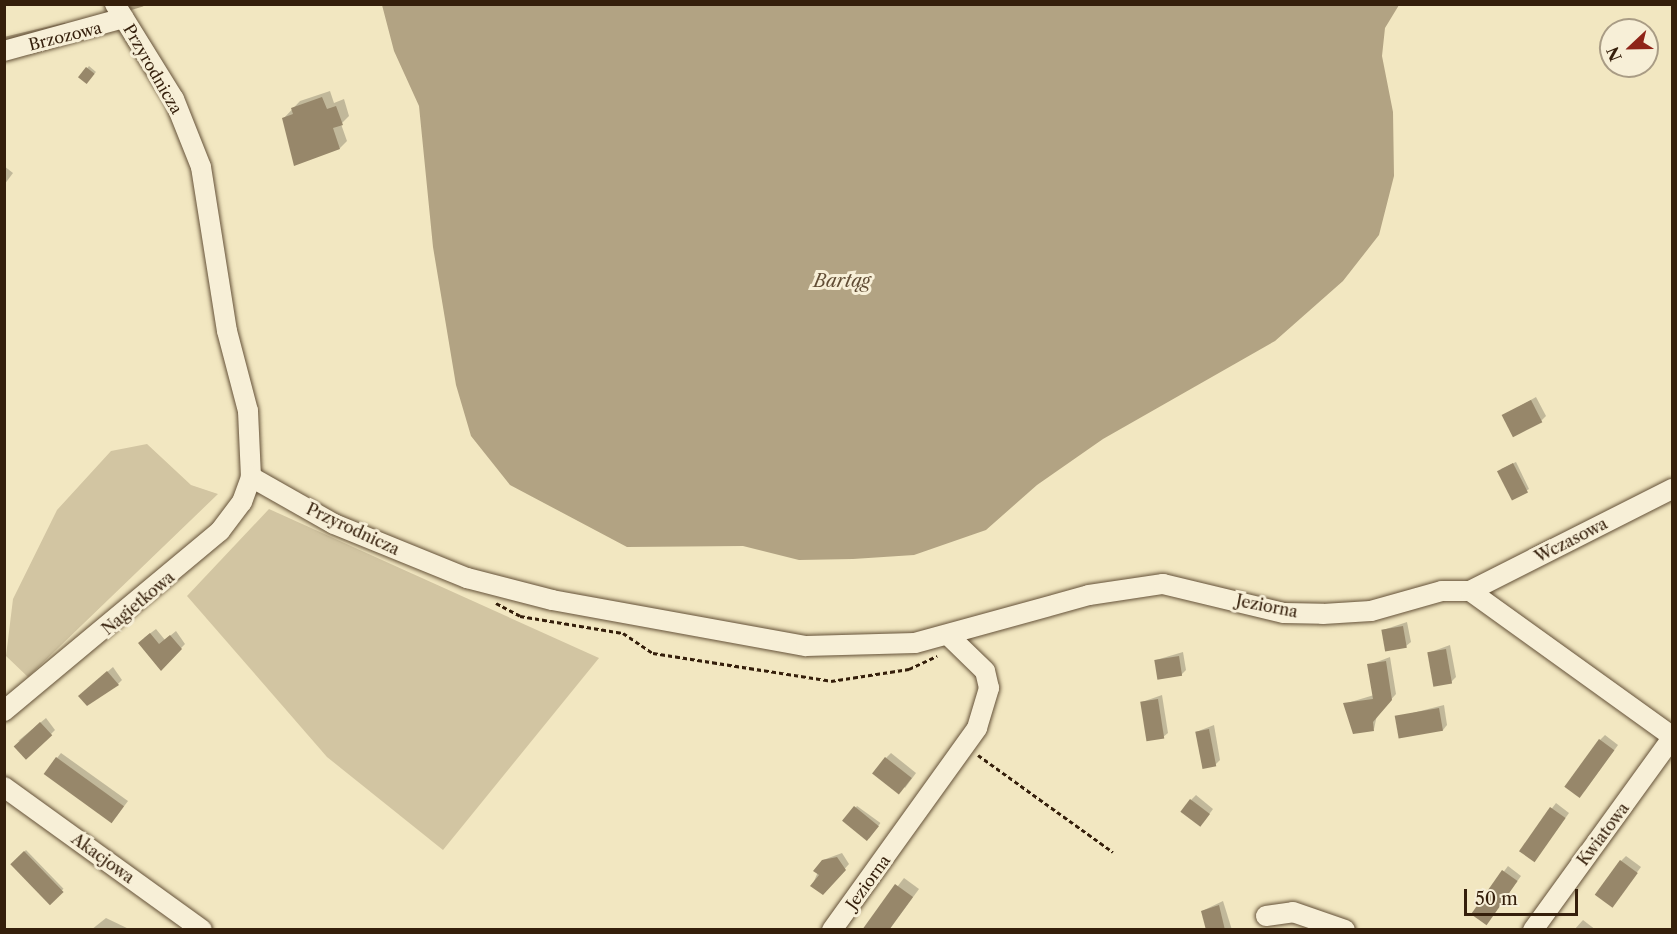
<!DOCTYPE html>
<meta charset="utf-8">
<style>
body{margin:0}
#map{position:relative;width:1677px;height:934px;overflow:hidden;background:#f2e7c1;font-family:"Libre Caslon Text",serif}
div>[style]{position:absolute}
.green>*{inset:0;background:#d2c5a2}
.water>*{inset:0;background:#b2a383}
.shadow>*{inset:0;background:#0003;transform-origin:0 0}
.stream>*{height:4.5px;margin:-2.25px;padding:0 2.25px;transform-origin:2.25px;border-radius:2.25px;background:#b2a383}
.building>*{inset:0;background:#97876a;transform-origin:0 0}
.path>*{height:3px;margin-top:-1.5px;transform-origin:0;background:repeating-linear-gradient(90deg,#351f0b 0 4.5px,transparent 0 7.5px)}
.roads{filter:drop-shadow(0 0 2px #645138) drop-shadow(0 0 2px #645138)}
.minor>*{height:20px;margin:-10px;padding:0 10px;transform-origin:10px;border-radius:10px;background:#f7efd7}
span{translate:-50% -50%;white-space:nowrap;text-align:center;line-height:1.15;-webkit-text-stroke:6px #f7efd7;paint-order:stroke}
.street-label{font-size:16px;color:#351f0b}
.water-label{font-size:18px;color:#614d35;font-style:italic}
.frame{position:absolute;inset:0;border:6px solid #351f0b;pointer-events:none}
.north{position:absolute;left:1599px;top:18px;width:60px;height:60px;box-sizing:border-box;background:#f7efd7;border:2px solid #a99c85;border-radius:50%;rotate:248deg;font-size:16px;font-weight:700;line-height:24px;text-align:center;color:#351f0b}
.north::after{content:'';display:block;margin:auto;width:21px;height:27px;background:#8f2418;clip-path:polygon(50% 0,100% 100%,50% 72%,0 100%)}
.scale{position:absolute;left:1464px;top:889px;width:114px;height:27px;box-sizing:border-box;border:3px solid #351f0b;border-top:0;padding-left:8px;font-size:18px;line-height:21px;white-space:nowrap;color:#351f0b;-webkit-text-stroke:4px #f7efd7;paint-order:stroke}
</style>
<div id="map">
<div class="green">
<i style="clip-path:polygon(147px 444px,191px 485px,218px 494px,28px 677px,6px 656px,13px 599px,57px 510px,111px 451px)"></i>
<i style="clip-path:polygon(269px 509px,599px 658px,443px 850px,327px 757px,187px 596px)"></i>
</div>
<div class="water">
<i style="clip-path:polygon(382px 5px,1399px 5px,1385px 28px,1382px 56px,1393px 112px,1394px 176px,1379px 235px,1343px 281px,1275px 341px,1103px 439px,1037px 485px,986px 530px,914px 555px,853px 559px,799px 560px,743px 546px,627px 547px,510px 485px,471px 436px,456px 385px,433px 247px,419px 106px,394px 51px)"></i>
</div>
<div class="shadow">
<i style="clip-path:polygon(89px 66px,96px 72px,86px 82px,80px 77px)"></i>
<i style="clip-path:polygon(330px 91px,334px 103px,344px 99px,349px 116px,341px 124px,347px 141px,340px 148px,283px 119px,300px 101px)"></i>
<i style="clip-path:polygon(4px 166px,13px 173px,4px 185px)"></i>
<i style="clip-path:polygon(1536px 397px,1546px 416px,1541px 421px,1504px 415px)"></i>
<i style="clip-path:polygon(1516px 462px,1529px 489px,1513px 499px,1501px 469px)"></i>
<i style="clip-path:polygon(1407px 622px,1411px 642px,1406px 646px,1383px 630px)"></i>
<i style="clip-path:polygon(156px 629px,165px 640px,176px 631px,185px 644px,161px 669px,144px 638px)"></i>
<i style="clip-path:polygon(1450px 645px,1456px 677px,1451px 682px,1428px 653px)"></i>
<i style="clip-path:polygon(1183px 652px,1186px 670px,1181px 675px,1156px 660px)"></i>
<i style="clip-path:polygon(1390px 657px,1396px 694px,1377px 715px,1374px 729px,1344px 704px,1374px 695px,1369px 665px)"></i>
<i style="clip-path:polygon(113px 667px,122px 680px,118px 684px,85px 691px)"></i>
<i style="clip-path:polygon(1162px 695px,1168px 733px,1163px 737px,1142px 702px)"></i>
<i style="clip-path:polygon(1444px 705px,1447px 725px,1443px 730px,1397px 717px)"></i>
<i style="clip-path:polygon(46px 718px,55px 730px,51px 734px,18px 741px)"></i>
<i style="clip-path:polygon(1214px 725px,1220px 760px,1215px 765px,1196px 732px)"></i>
<i style="clip-path:polygon(1605px 735px,1618px 745px,1584px 792px,1600px 740px)"></i>
<i style="clip-path:polygon(61px 753px,128px 801px,116px 817px,57px 758px)"></i>
<i style="clip-path:polygon(891px 753px,916px 773px,905px 788px,886px 758px)"></i>
<i style="clip-path:polygon(1196px 795px,1213px 809px,1205px 820px,1191px 800px)"></i>
<i style="clip-path:polygon(1556px 803px,1569px 813px,1538px 856px,1520px 851px)"></i>
<i style="left:857px;top:806px;width:29px;height:19px;rotate:36deg"></i>
<i style="left:26px;top:850px;width:54px;height:20px;rotate:46deg"></i>
<i style="clip-path:polygon(842px 853px,849px 864px,827px 889px,812px 886px,823px 860px)"></i>
<i style="clip-path:polygon(1626px 856px,1641px 867px,1616px 900px,1621px 861px)"></i>
<i style="clip-path:polygon(1508px 866px,1521px 876px,1490px 919px,1472px 914px)"></i>
<i style="clip-path:polygon(904px 878px,919px 889px,889px 930px,864px 930px)"></i>
<i style="clip-path:polygon(1223px 901px,1232px 930px,1208px 930px,1202px 911px)"></i>
<i style="clip-path:polygon(106px 918px,131px 930px,91px 930px)"></i>
<i style="clip-path:polygon(1583px 920px,1596px 930px,1574px 930px)"></i>
</div>
<div class="stream">
<i style="left:127px;top:8px;width:15px;rotate:-16deg"></i>
<i style="left:4px;top:39px;width:61px;rotate:-13.3deg"></i>
</div>
<div class="building">
<i style="left:86px;top:67px;width:11px;height:13px;rotate:38deg"></i>
<i style="clip-path:polygon(322px 97px,327px 109px,336px 106px,343px 125px,333px 128px,340px 149px,294px 166px,282px 118px,293px 114px,291px 108px)"></i>
<i style="left:1531px;top:400px;width:25px;height:33px;rotate:63deg"></i>
<i style="left:1513px;top:463px;width:33px;height:18px;rotate:63deg"></i>
<i style="left:1403px;top:626px;width:22px;height:22px;rotate:80deg"></i>
<i style="clip-path:polygon(150px 633px,159px 644px,170px 635px,182px 649px,161px 671px,138px 643px)"></i>
<i style="left:1446px;top:649px;width:35px;height:19px;rotate:80deg"></i>
<i style="left:1179px;top:656px;width:20px;height:25px;rotate:81deg"></i>
<i style="clip-path:polygon(1386px 661px,1392px 700px,1373px 722px,1374px 731px,1353px 734px,1343px 703px,1373px 699px,1367px 664px)"></i>
<i style="clip-path:polygon(107px 671px,119px 685px,87px 706px,78px 696px)"></i>
<i style="left:1158px;top:699px;width:40px;height:18px;rotate:81deg"></i>
<i style="left:1439px;top:708px;width:23px;height:45px;rotate:80deg"></i>
<i style="left:40px;top:722px;width:18px;height:36px;rotate:47deg"></i>
<i style="left:1209px;top:729px;width:38px;height:14px;rotate:79deg"></i>
<i style="left:1599px;top:739px;width:19px;height:59px;rotate:36deg"></i>
<i style="left:56px;top:757px;width:84px;height:21px;rotate:36deg"></i>
<i style="left:885px;top:757px;width:34px;height:21px;rotate:38deg"></i>
<i style="left:1190px;top:799px;width:25px;height:16px;rotate:37deg"></i>
<i style="left:854px;top:806px;width:32px;height:19px;rotate:39deg"></i>
<i style="left:1550px;top:807px;width:19px;height:54px;rotate:35deg"></i>
<i style="left:24px;top:851px;width:57px;height:19px;rotate:46deg"></i>
<i style="clip-path:polygon(837px 857px,846px 870px,823px 895px,810px 886px,819px 875px,813px 871px,822px 860px)"></i>
<i style="left:1620px;top:860px;width:22px;height:43px;rotate:36deg"></i>
<i style="left:1502px;top:870px;width:19px;height:54px;rotate:35deg"></i>
<i style="clip-path:polygon(895px 884px,913px 897px,889px 930px,862px 930px)"></i>
<i style="clip-path:polygon(1219px 905px,1225px 930px,1206px 930px,1201px 911px)"></i>
</div>
<div class="path">
<i style="left:496px;top:603px;width:27px;rotate:28deg"></i>
<i style="left:520px;top:616px;width:104px;rotate:9.4deg"></i>
<i style="left:623px;top:633px;width:36px;rotate:34deg"></i>
<i style="left:653px;top:653px;width:180px;rotate:8.9deg"></i>
<i style="left:831px;top:681px;width:79px;rotate:-8.7deg"></i>
<i style="left:909px;top:669px;width:31px;rotate:-25deg"></i>
<i style="left:978px;top:755px;width:166px;rotate:35.7deg"></i>
</div>
<div class="roads">
<div class="minor">
<i style="left:115px;top:4px;width:112px;rotate:58.2deg"></i>
<i style="left:174px;top:99px;width:73px;rotate:68.3deg"></i>
<i style="left:201px;top:167px;width:166px;rotate:81deg"></i>
<i style="left:227px;top:331px;width:83px;rotate:75.3deg"></i>
<i style="left:248px;top:411px;width:66px;rotate:87.4deg"></i>
<i style="left:251px;top:477px;width:95px;rotate:29.5deg"></i>
<i style="left:334px;top:524px;width:144px;rotate:22.1deg"></i>
<i style="left:467px;top:578px;width:88px;rotate:14.5deg"></i>
<i style="left:552px;top:600px;width:258px;rotate:10.3deg"></i>
<i style="left:806px;top:646px;width:109px;rotate:-1.6deg"></i>
<i style="left:915px;top:643px;width:180px;rotate:-15.4deg"></i>
<i style="left:1089px;top:595px;width:75px;rotate:-8.5deg"></i>
<i style="left:1163px;top:584px;width:124px;rotate:13.5deg"></i>
<i style="left:1284px;top:613px;width:39px;rotate:1deg"></i>
<i style="left:1323px;top:614px;width:48px;rotate:-3.6deg"></i>
<i style="left:1371px;top:611px;width:74px;rotate:-15.7deg"></i>
<i style="left:1442px;top:591px;width:28px"></i>
<i style="left:1470px;top:591px;width:249px;rotate:35.7deg"></i>
<i style="left:4px;top:51px;width:124px;rotate:-15.4deg"></i>
<i style="left:1470px;top:591px;width:226px;rotate:-26.8deg"></i>
<i style="left:4px;top:711px;width:281px;rotate:-39.8deg"></i>
<i style="left:220px;top:531px;width:36px;rotate:-53deg"></i>
<i style="left:242px;top:502px;width:27px;rotate:-70deg"></i>
<i style="left:4px;top:787px;width:244px;rotate:35.8deg"></i>
<i style="left:1266px;top:916px;width:27px;rotate:-8deg"></i>
<i style="left:1293px;top:912px;width:55px;rotate:19.1deg"></i>
<i style="left:832px;top:930px;width:249px;rotate:-54.3deg"></i>
<i style="left:977px;top:728px;width:42px;rotate:-73.3deg"></i>
<i style="left:989px;top:688px;width:17px;rotate:-103deg"></i>
<i style="left:985px;top:671px;width:49px;rotate:-135.8deg"></i>
<i style="left:1533px;top:930px;width:237px;rotate:-54.1deg"></i>
</div>
</div>
<div class="street-label">
<span style="left:65px;top:36px;rotate:-14deg">Brzozowa</span>
<span style="left:153px;top:69px;rotate:60deg">Przyrodnicza</span>
<span style="left:353px;top:529px;rotate:25deg">Przyrodnicza</span>
<span style="left:1571px;top:540px;rotate:-27deg">Wczasowa</span>
<span style="left:138px;top:603px;rotate:-40deg">Nagietkowa</span>
<span style="left:1267px;top:606px;rotate:11deg">Jeziorna</span>
<span style="left:1603px;top:834px;rotate:-53deg">Kwiatowa</span>
<span style="left:103px;top:858px;rotate:36deg">Akacjowa</span>
<span style="left:868px;top:882px;rotate:-54deg">Jeziorna</span>
</div>
<div class="water-label">
<span style="left:842px;top:281px">Bartąg</span>
</div>
<div class="frame"></div>
<div class="north">N</div>
<div class="scale">50 m</div>
</div>
